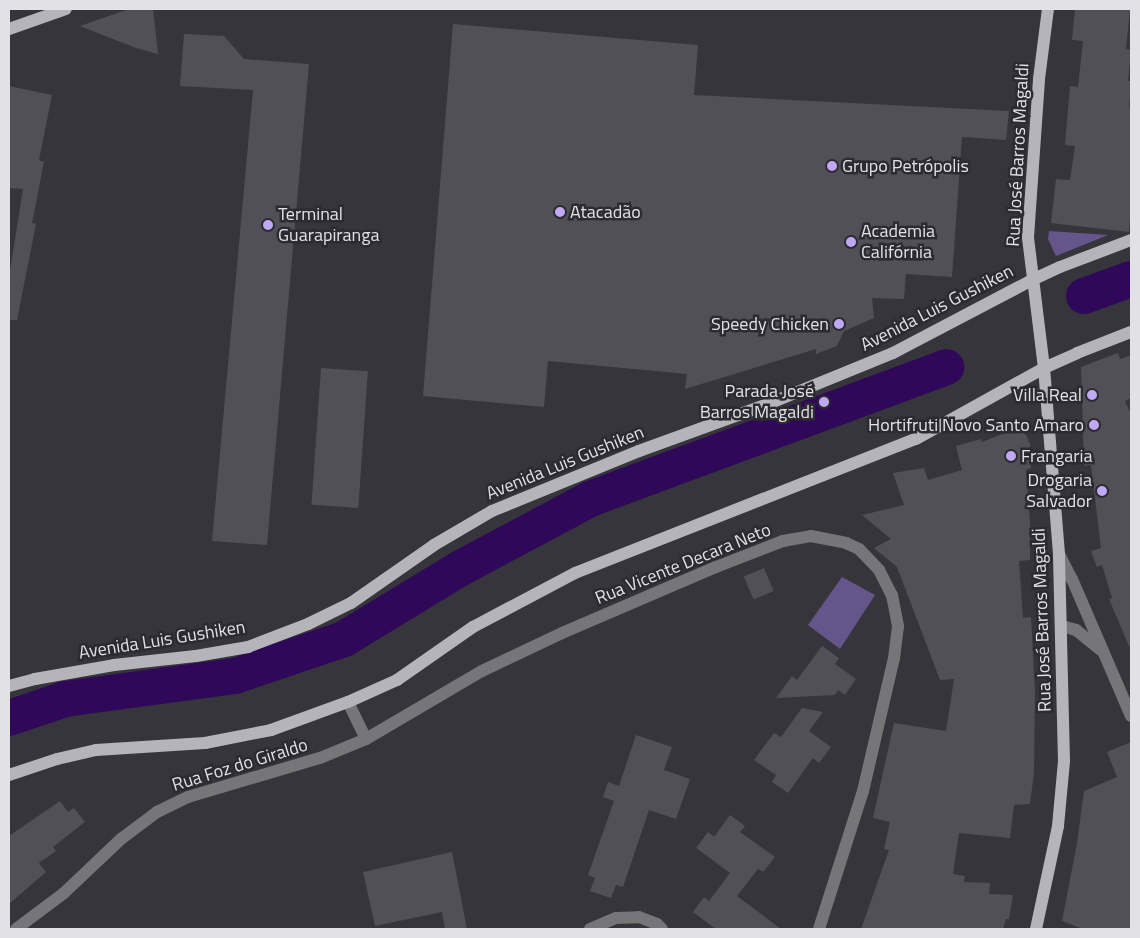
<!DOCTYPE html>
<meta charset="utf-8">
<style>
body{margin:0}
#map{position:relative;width:1140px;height:938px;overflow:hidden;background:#36353b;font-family:"Titillium Web",sans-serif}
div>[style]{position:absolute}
.green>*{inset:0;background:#66558b}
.river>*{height:36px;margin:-18px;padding:0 18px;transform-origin:18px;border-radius:18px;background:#2f0859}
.building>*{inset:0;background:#525057;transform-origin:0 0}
.minor>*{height:12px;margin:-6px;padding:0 6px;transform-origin:6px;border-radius:6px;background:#767578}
.major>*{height:12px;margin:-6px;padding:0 6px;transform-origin:6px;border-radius:6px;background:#b5b4ba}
.dots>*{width:14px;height:14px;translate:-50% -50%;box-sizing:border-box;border:2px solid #2c2b31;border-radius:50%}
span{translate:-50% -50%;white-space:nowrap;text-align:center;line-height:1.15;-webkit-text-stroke:5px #2c2b31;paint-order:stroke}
.street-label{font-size:18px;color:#e2e1e5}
.poi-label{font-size:18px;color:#e2e1e5}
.left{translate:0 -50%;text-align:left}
.right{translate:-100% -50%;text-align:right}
.frame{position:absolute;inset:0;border:10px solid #e2e1e5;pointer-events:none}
</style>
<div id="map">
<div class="green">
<i style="clip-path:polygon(1049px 231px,1108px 235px,1056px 256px,1048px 239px)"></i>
<i style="clip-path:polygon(842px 577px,875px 595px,840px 649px,808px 625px)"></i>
</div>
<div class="river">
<i style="left:1084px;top:296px;width:50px;rotate:-19.9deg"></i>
<i style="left:9px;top:718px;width:59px;rotate:-18.7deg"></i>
<i style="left:65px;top:699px;width:172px;rotate:-7.7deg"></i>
<i style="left:235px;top:676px;width:115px;rotate:-18.7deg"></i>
<i style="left:344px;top:639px;width:135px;rotate:-31.3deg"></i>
<i style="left:459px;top:569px;width:149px;rotate:-28.1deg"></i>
<i style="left:590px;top:499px;width:380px;rotate:-20.3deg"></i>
</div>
<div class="building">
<i style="clip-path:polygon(129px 9px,153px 9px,158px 54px,136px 48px,80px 26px)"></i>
<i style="clip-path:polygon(1075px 9px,1130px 9px,1126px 49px,1131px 50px,1128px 81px,1131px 81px,1129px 108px,1131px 108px,1131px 202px,1129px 232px,1051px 223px,1056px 179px,1070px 180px,1075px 146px,1065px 145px,1070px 86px,1078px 87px,1083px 41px,1072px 40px)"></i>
<i style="clip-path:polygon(453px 24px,698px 45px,694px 95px,1009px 111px,1006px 140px,962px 137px,952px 277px,906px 274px,904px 299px,872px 298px,874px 318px,844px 331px,837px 346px,816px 354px,816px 349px,685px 389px,687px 374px,548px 361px,544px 407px,423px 396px)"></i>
<i style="clip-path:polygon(184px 34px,224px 36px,244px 59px,309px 64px,267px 545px,212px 541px,253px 90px,180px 86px)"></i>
<i style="clip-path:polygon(9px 86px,52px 95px,39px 160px,44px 162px,32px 223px,36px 224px,17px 320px,9px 320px,9px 277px,23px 189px,9px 188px)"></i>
<i style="clip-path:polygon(1118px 353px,1120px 359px,1131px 355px,1131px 398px,1125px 401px,1131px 414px,1131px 651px,1109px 599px,1112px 598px,1102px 565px,1097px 567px,1091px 551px,1101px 548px,1091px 465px,1084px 466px,1081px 367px)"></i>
<i style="left:321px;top:368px;width:47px;height:137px;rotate:4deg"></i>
<i style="clip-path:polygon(1018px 428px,1026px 435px,1030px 444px,1031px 468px,1026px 470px,1030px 521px,1030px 560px,1019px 561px,1023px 618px,1031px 617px,1035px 693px,1034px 773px,1030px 804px,1014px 805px,1010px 838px,959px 833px,953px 874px,965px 876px,964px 882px,990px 883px,989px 894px,1013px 895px,1009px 919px,1006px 919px,1003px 929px,861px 929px,889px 850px,884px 849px,890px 822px,873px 818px,894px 723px,946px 731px,954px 679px,940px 680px,897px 567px,874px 548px,891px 539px,862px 515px,904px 505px,893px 473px,924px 468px,928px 480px,962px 470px,956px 446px,981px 439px,982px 442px)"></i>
<i style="left:764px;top:568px;width:25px;height:22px;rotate:67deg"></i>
<i style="clip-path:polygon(822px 646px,839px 658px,835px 664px,856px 679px,845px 695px,838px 690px,835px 695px,776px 698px,792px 676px,797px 680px)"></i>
<i style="clip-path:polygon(802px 708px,823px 712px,809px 731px,831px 747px,819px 763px,813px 758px,788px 793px,772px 782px,776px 775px,754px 760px,774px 733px,781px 737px)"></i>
<i style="clip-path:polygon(636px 735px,672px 747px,664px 770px,690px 779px,676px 819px,649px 810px,623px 887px,616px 885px,611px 898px,590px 891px,595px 878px,588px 875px,614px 801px,603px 797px,608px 782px,619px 786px)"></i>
<i style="clip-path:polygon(1131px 742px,1131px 929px,1083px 929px,1062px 921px,1077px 843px,1084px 791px,1117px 777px,1107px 752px)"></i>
<i style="clip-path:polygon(60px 801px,68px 812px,74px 808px,85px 822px,53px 847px,56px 851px,39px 863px,46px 872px,9px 904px,9px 836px)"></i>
<i style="clip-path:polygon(730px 815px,745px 826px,740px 832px,775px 857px,763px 872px,758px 869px,737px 896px,781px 929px,716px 929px,693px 912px,704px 897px,709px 901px,730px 873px,696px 848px,708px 832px,714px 837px)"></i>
<i style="clip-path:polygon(452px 852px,467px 929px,445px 929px,442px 912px,375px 926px,363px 872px)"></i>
</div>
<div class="minor">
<i style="left:1059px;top:554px;width:28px;rotate:63deg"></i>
<i style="left:1072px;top:579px;width:149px;rotate:66.7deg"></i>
<i style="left:1062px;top:626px;width:15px;rotate:16deg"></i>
<i style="left:1076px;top:630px;width:32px;rotate:39deg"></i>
<i style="left:348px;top:702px;width:41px;rotate:64.1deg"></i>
<i style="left:16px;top:929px;width:60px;rotate:-36.9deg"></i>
<i style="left:64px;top:893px;width:79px;rotate:-43.5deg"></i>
<i style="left:121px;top:839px;width:45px;rotate:-36.9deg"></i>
<i style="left:157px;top:812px;width:34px;rotate:-26deg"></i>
<i style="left:188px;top:797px;width:138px;rotate:-16.5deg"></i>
<i style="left:320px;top:758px;width:50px;rotate:-22.4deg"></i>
<i style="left:366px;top:739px;width:134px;rotate:-30.4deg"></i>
<i style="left:482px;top:671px;width:89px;rotate:-25.4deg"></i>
<i style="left:562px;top:633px;width:168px;rotate:-23.2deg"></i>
<i style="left:716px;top:567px;width:72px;rotate:-21.2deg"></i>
<i style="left:783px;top:541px;width:28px;rotate:-10deg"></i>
<i style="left:811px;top:536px;width:36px;rotate:11deg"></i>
<i style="left:846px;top:543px;width:14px;rotate:25deg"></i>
<i style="left:859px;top:549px;width:29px;rotate:46deg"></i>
<i style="left:879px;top:570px;width:28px;rotate:63deg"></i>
<i style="left:892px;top:595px;width:32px;rotate:79deg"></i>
<i style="left:898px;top:626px;width:32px;rotate:97deg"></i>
<i style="left:894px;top:658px;width:137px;rotate:103.1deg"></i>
<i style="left:863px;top:791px;width:145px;rotate:107.7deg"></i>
<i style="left:590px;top:929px;width:28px;rotate:-23deg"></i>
<i style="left:616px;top:918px;width:23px;rotate:-2deg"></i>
<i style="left:639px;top:917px;width:19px;rotate:21deg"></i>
<i style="left:657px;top:924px;width:7px;rotate:45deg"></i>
</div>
<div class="major">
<i style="left:9px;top:29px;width:60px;rotate:-19.3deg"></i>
<i style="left:9px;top:686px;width:27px;rotate:-15deg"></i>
<i style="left:35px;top:679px;width:80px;rotate:-10deg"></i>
<i style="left:114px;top:665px;width:82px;rotate:-6.3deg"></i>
<i style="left:196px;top:656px;width:53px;rotate:-9.8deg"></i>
<i style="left:248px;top:647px;width:64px;rotate:-21deg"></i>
<i style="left:308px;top:624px;width:48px;rotate:-26deg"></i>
<i style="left:351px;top:603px;width:101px;rotate:-34.9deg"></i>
<i style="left:434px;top:545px;width:67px;rotate:-30.4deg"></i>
<i style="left:492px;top:511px;width:159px;rotate:-22.2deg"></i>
<i style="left:639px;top:451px;width:137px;rotate:-20deg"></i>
<i style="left:768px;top:404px;width:135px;rotate:-22.2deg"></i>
<i style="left:893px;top:353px;width:157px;rotate:-27.7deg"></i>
<i style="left:1032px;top:280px;width:31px;rotate:-25deg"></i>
<i style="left:1060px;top:267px;width:76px;rotate:-20.8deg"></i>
<i style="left:9px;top:775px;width:51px;rotate:-18.4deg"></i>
<i style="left:57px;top:759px;width:40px;rotate:-13deg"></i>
<i style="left:96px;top:750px;width:109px;rotate:-3.7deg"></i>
<i style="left:205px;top:743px;width:67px;rotate:-11.1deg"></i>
<i style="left:271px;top:730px;width:82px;rotate:-20deg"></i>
<i style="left:348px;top:702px;width:54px;rotate:-24.2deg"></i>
<i style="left:397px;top:680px;width:93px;rotate:-34.9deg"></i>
<i style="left:473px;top:627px;width:115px;rotate:-27.9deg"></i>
<i style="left:575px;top:573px;width:366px;rotate:-21.5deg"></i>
<i style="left:916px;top:439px;width:146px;rotate:-29deg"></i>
<i style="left:1044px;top:368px;width:36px;rotate:-24deg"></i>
<i style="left:1077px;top:353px;width:58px;rotate:-21.3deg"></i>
<i style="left:1036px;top:929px;width:105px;rotate:-77.9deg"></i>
<i style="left:1058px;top:826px;width:65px;rotate:-84.7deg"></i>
<i style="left:1064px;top:761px;width:207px;rotate:-91.4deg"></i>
<i style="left:1059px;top:554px;width:187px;rotate:-94.6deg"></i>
<i style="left:1044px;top:368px;width:132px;rotate:-97deg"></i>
<i style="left:1028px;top:237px;width:158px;rotate:-86deg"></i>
<i style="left:1039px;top:79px;width:71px;rotate:-82.7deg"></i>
</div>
<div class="dots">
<i style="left:832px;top:166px;background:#c0a8f4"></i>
<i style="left:560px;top:212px;background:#c0a8f4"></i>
<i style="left:268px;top:225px;background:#c0a8f4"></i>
<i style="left:851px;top:242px;background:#c0a8f4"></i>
<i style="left:839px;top:324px;background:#c0a8f4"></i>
<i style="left:1092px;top:395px;background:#c0a8f4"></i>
<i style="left:824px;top:402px;background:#c0a8f4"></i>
<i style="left:1094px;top:425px;background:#c0a8f4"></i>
<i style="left:1011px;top:456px;background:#c0a8f4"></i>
<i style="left:1102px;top:491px;background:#c0a8f4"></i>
</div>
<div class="street-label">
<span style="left:1018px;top:155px;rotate:-87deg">Rua José Barros Magaldi</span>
<span style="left:937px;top:308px;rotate:-27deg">Avenida Luis Gushiken</span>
<span style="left:565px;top:463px;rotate:-22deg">Avenida Luis Gushiken</span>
<span style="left:683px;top:564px;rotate:-22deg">Rua Vicente Decara Neto</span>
<span style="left:1042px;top:620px;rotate:-92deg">Rua José Barros Magaldi</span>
<span style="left:162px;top:640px;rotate:-9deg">Avenida Luis Gushiken</span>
<span style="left:240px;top:765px;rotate:-17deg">Rua Foz do Giraldo</span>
</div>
<div class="poi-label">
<span class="left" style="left:842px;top:166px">Grupo Petrópolis</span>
<span class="left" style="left:570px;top:212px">Atacadão</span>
<span class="left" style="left:278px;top:225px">Terminal<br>Guarapiranga</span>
<span class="left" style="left:861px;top:242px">Academia<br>Califórnia</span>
<span class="right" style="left:829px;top:324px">Speedy Chicken</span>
<span class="right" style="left:814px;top:402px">Parada José<br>Barros Magaldi</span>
<span class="right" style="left:1082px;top:395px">Villa Real</span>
<span class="right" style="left:1084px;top:425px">Hortifruti Novo Santo Amaro</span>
<span class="left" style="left:1021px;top:456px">Frangaria</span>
<span class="right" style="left:1092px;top:491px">Drogaria<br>Salvador</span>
</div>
<div class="frame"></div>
</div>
